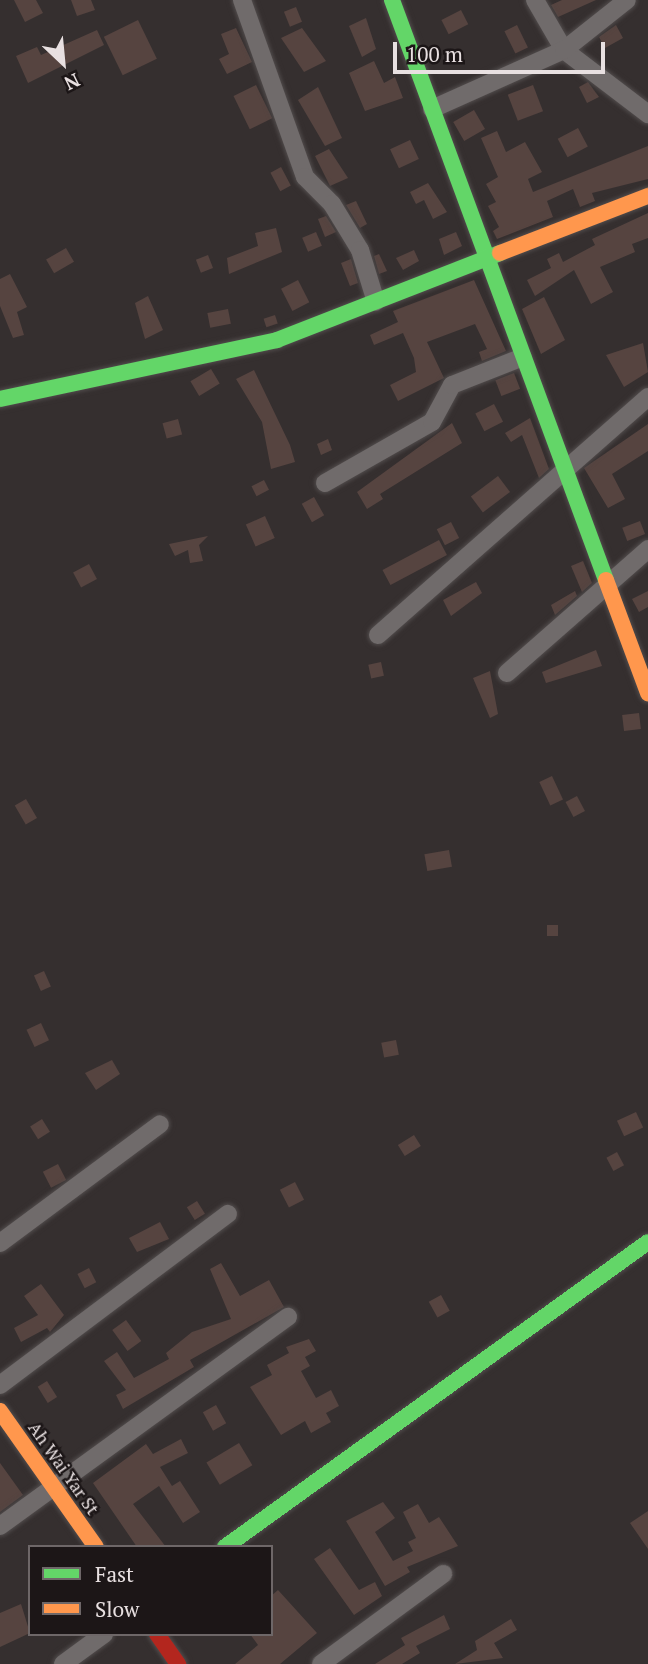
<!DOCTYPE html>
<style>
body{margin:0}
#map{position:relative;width:648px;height:1664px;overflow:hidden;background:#352f2f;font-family:"PT Serif",serif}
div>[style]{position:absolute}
.building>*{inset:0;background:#564440;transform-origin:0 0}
.roads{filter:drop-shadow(0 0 2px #514c4c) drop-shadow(0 0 2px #514c4c)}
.street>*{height:18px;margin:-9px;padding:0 9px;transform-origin:9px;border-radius:9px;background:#706b6b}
.fast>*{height:16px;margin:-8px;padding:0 8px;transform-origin:8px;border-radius:8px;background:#63d668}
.slow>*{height:16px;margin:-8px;padding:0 8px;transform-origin:8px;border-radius:8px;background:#ff974d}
.jam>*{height:16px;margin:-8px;padding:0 8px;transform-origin:8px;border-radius:8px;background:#b3261e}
span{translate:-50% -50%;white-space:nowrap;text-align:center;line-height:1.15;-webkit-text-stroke:5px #1c1617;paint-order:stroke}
.street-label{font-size:18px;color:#e8e0e1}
.legend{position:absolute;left:28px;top:1545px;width:245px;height:91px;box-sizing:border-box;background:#1c1617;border:2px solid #6e6768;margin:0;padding:9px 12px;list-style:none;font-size:21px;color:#e8e0e1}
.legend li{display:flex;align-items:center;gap:14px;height:35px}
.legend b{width:35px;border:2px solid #6e6768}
.north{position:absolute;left:28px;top:28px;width:70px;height:70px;-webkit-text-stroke:5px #1c1617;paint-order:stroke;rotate:154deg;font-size:19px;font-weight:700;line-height:28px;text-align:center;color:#e8e0e1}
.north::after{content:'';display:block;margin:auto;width:24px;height:32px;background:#e8e0e1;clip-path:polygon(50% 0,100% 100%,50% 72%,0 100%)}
.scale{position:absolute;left:393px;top:42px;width:212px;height:32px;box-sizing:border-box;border:4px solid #e8e0e1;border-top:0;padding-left:9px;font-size:21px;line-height:24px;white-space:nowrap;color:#e8e0e1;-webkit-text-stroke:5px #1c1617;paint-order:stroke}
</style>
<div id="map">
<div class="building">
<i style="clip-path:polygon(14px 0,36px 0,43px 13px,25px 22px)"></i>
<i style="clip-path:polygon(71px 0,91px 0,95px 10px,77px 16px)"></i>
<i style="clip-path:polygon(562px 0,596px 0,558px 17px,551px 5px)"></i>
<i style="left:296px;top:7px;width:16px;height:13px;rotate:68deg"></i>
<i style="left:461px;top:10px;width:16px;height:22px;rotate:63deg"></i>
<i style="clip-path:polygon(366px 18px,376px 49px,362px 57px,349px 26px)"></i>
<i style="left:138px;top:20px;width:43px;height:38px;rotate:64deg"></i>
<i style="left:517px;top:25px;width:25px;height:14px;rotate:64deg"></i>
<i style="clip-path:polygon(616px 25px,623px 38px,605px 48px,599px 37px)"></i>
<i style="clip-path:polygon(236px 28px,252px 62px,227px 74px,219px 59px,229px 54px,221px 34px)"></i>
<i style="clip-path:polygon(302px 28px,326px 61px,304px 72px,281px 38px)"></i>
<i style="clip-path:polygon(97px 30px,104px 45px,28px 83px,16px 56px,37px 47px,41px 55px)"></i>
<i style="clip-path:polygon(374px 61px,384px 83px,395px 77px,403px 98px,365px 111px,349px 73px)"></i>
<i style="clip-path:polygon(588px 82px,599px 97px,587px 103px,579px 87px)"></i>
<i style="left:256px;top:85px;width:37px;height:25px;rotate:64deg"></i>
<i style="left:533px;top:85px;width:28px;height:27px;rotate:69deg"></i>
<i style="clip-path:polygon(318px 87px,342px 138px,325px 146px,298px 100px)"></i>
<i style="left:474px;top:110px;width:22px;height:24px;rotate:60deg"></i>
<i style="left:578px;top:128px;width:21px;height:23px;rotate:62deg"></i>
<i style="clip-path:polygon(497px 131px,506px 152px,525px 142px,542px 172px,528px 179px,533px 192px,648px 146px,648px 179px,592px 193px,595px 201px,580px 207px,573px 189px,547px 201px,553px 217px,497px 239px,493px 231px,499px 227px,488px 206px,496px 202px,486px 184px,498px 177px,481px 138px)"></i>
<i style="left:410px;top:140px;width:21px;height:22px;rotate:65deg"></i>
<i style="clip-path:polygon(329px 149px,348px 178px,330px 186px,315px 156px)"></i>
<i style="left:281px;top:167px;width:21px;height:12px;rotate:62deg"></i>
<i style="clip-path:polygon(428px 183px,447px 212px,433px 219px,424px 200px,416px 204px,410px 192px)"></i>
<i style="clip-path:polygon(356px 201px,367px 224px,360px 228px,346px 205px)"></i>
<i style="clip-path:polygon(648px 213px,648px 238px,632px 244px,635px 252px,600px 267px,613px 292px,591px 304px,574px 270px,535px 296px,527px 280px,551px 268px,547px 259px,559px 253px,563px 262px,595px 245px,592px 239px)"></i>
<i style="clip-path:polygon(326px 216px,336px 232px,325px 237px,318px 219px)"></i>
<i style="clip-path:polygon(276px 228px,282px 252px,229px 274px,227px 258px,258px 246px,255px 233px)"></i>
<i style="left:316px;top:232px;width:15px;height:15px;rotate:67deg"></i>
<i style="clip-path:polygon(456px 232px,462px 246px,444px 255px,439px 239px)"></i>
<i style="left:66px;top:248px;width:16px;height:23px;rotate:60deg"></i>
<i style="clip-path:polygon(414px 250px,419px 261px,403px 270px,396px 258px)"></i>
<i style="clip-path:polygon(379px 254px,387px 271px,379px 274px,374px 256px)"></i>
<i style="left:208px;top:255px;width:14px;height:13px;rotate:69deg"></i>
<i style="clip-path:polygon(351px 259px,358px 283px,350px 286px,341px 263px)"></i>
<i style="clip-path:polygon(10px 274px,27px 307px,17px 312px,24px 335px,13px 338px,0 306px,0 279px)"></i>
<i style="left:298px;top:280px;width:25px;height:19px;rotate:63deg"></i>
<i style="clip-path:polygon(474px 280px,506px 351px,482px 361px,479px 352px,487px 349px,475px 324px,427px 342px,444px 378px,398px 401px,390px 385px,416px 372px,414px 358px,403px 333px,374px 345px,370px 335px,398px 322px,393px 311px)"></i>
<i style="clip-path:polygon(148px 296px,163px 330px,145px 339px,135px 303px)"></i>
<i style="clip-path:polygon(544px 297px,565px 340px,541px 354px,522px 309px)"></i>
<i style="left:228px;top:309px;width:15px;height:21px;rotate:79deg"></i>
<i style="left:275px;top:315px;width:9px;height:12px;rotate:72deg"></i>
<i style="clip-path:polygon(643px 343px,648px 372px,624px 387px,606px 355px)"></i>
<i style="left:211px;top:369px;width:17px;height:24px;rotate:59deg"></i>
<i style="clip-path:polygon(254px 370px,290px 445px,295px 462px,271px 469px,262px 422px,236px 379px)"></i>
<i style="left:514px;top:373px;width:17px;height:20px;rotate:69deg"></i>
<i style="left:494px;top:404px;width:20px;height:21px;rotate:63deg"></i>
<i style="clip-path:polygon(530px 418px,549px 469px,539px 478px,522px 435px,511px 442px,505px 433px)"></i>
<i style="left:178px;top:419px;width:16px;height:16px;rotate:75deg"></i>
<i style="clip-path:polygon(452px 423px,462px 443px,380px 494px,383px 499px,367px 509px,357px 492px)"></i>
<i style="clip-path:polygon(648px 424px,648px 451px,612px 474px,625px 499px,608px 508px,584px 468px)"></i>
<i style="clip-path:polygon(328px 439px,332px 450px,321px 455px,317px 444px)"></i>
<i style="left:498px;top:476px;width:20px;height:34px;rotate:53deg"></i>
<i style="left:264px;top:480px;width:11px;height:14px;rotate:63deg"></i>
<i style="left:314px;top:497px;width:21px;height:14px;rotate:61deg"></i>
<i style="left:265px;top:516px;width:24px;height:21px;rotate:66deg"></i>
<i style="left:640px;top:521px;width:14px;height:19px;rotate:69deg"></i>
<i style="left:451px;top:522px;width:18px;height:16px;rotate:63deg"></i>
<i style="clip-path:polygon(208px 536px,199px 545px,203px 561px,190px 563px,188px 550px,175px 556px,169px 544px)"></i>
<i style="left:439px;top:540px;width:17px;height:64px;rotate:62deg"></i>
<i style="clip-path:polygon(583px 561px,592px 583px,582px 592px,571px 566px)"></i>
<i style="left:89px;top:564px;width:17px;height:18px;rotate:62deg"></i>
<i style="clip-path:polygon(476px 582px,482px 593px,451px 616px,443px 600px)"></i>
<i style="clip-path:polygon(575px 591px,577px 596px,555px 615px,551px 605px)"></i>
<i style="clip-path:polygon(648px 591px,648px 607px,639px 612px,632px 599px)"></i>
<i style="clip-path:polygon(596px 650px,602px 666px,546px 683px,542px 672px)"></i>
<i style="left:381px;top:662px;width:14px;height:13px;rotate:78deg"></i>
<i style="clip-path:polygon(490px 671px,498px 714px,490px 718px,473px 678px)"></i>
<i style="left:639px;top:713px;width:16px;height:17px;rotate:83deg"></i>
<i style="left:552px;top:776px;width:26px;height:14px;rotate:65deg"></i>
<i style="left:577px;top:796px;width:17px;height:13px;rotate:62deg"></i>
<i style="left:26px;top:799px;width:22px;height:13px;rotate:60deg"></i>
<i style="left:449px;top:850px;width:17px;height:25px;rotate:80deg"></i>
<i style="left:547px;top:925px;width:11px;height:11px"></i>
<i style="left:44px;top:971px;width:17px;height:11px;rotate:66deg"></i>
<i style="left:41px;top:1023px;width:19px;height:16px;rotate:65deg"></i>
<i style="left:396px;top:1040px;width:15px;height:15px;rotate:79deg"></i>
<i style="clip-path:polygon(112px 1060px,120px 1074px,96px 1090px,85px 1073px)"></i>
<i style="left:636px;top:1112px;width:17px;height:21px;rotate:65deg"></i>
<i style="left:42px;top:1119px;width:15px;height:14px;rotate:58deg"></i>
<i style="left:414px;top:1135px;width:13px;height:19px;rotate:58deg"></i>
<i style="left:617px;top:1152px;width:15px;height:12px;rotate:62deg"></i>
<i style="left:58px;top:1164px;width:18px;height:17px;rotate:63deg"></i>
<i style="left:295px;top:1182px;width:20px;height:17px;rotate:63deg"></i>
<i style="left:197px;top:1201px;width:15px;height:12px;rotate:58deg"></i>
<i style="clip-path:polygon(160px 1222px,169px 1239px,137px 1252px,129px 1238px)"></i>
<i style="clip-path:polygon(221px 1263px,240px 1296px,269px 1280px,284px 1307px,190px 1360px,194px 1367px,123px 1409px,116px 1395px,126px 1390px,104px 1361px,117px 1352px,134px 1378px,169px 1359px,166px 1353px,192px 1332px,231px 1319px,210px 1269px)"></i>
<i style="left:89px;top:1268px;width:16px;height:13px;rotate:63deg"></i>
<i style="clip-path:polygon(41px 1284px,64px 1315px,50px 1332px,47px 1328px,21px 1342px,14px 1328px,38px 1315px,24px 1296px)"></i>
<i style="left:441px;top:1295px;width:18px;height:14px;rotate:61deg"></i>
<i style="left:126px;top:1320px;width:26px;height:17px;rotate:54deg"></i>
<i style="clip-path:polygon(309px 1339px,316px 1351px,305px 1357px,310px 1366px,301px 1371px,316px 1398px,331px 1390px,339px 1406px,326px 1413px,331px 1422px,311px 1433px,305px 1421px,281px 1435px,250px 1387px,272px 1375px,267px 1365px,289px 1353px,286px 1347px)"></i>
<i style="left:47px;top:1381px;width:19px;height:11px;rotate:58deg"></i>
<i style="left:216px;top:1405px;width:21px;height:15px;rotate:61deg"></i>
<i style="clip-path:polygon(181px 1439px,188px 1453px,160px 1467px,172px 1486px,180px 1481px,200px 1512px,183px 1523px,159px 1486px,133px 1504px,166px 1547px,137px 1547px,93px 1483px,146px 1444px,153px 1454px)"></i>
<i style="left:239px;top:1443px;width:26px;height:38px;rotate:59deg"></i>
<i style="clip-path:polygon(0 1463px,23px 1495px,0 1512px)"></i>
<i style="clip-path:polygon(383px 1502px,395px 1518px,375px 1532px,393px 1561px,413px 1551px,408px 1542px,416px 1538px,403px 1512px,418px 1504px,429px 1523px,439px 1517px,458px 1546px,407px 1567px,410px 1572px,385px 1586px,346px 1521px)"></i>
<i style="clip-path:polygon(648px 1511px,648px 1549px,630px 1523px)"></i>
<i style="clip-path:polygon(330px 1548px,359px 1590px,375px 1582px,382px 1596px,354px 1615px,314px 1559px)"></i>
<i style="clip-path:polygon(278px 1590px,317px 1633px,280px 1664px,235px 1664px,258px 1645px,250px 1634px,271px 1634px,271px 1596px)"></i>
<i style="clip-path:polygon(21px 1604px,30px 1633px,0 1647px,0 1613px)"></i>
<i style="clip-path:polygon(444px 1615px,450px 1629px,416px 1646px,420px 1653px,402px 1664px,375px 1664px,405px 1645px,401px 1638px)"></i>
<i style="clip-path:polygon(511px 1619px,517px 1630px,494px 1643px,503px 1658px,455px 1664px,477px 1650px,475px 1641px)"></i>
</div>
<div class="roads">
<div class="street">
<i style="left:242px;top:0;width:188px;rotate:70.4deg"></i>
<i style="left:305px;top:177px;width:38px;rotate:45deg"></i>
<i style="left:332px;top:204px;width:54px;rotate:58.7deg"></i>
<i style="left:360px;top:250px;width:54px;rotate:72.9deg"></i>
<i style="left:535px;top:0;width:58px;rotate:59.9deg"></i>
<i style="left:564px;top:50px;width:106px;rotate:37.3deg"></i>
<i style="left:432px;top:109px;width:145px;rotate:-24.1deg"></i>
<i style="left:564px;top:50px;width:80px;rotate:-38.4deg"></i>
<i style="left:325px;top:483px;width:123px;rotate:-29.7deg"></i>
<i style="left:432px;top:422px;width:42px;rotate:-61.6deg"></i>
<i style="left:452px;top:385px;width:76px;rotate:-21.5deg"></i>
<i style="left:378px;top:635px;width:360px;rotate:-41.4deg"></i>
<i style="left:507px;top:673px;width:188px;rotate:-41.3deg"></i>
<i style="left:0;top:1243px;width:199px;rotate:-36.6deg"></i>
<i style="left:0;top:1385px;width:285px;rotate:-36.9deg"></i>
<i style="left:0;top:1526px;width:356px;rotate:-36deg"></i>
<i style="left:63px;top:1664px;width:51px;rotate:-36.2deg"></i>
<i style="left:321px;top:1664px;width:152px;rotate:-36.4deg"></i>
</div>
<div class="fast">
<i style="left:392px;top:0;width:618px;rotate:69.75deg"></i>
<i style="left:0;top:399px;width:283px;rotate:-12deg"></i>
<i style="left:277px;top:340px;width:239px;rotate:-21.3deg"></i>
<i style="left:225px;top:1547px;width:521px;rotate:-35.79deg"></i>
</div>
<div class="slow">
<i style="left:500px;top:253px;width:159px;rotate:-21.1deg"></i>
<i style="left:606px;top:580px;width:121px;rotate:69.6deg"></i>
<i style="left:0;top:1411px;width:166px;rotate:54.8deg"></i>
</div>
<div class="jam">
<i style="left:157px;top:1634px;width:37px;rotate:55deg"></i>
</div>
</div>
<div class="street-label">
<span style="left:64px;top:1468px;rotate:55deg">Ah Wai Yar St</span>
</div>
<ul class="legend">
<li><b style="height:9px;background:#63d668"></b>Fast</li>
<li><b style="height:9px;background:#ff974d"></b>Slow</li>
</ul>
<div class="north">N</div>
<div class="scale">100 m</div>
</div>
